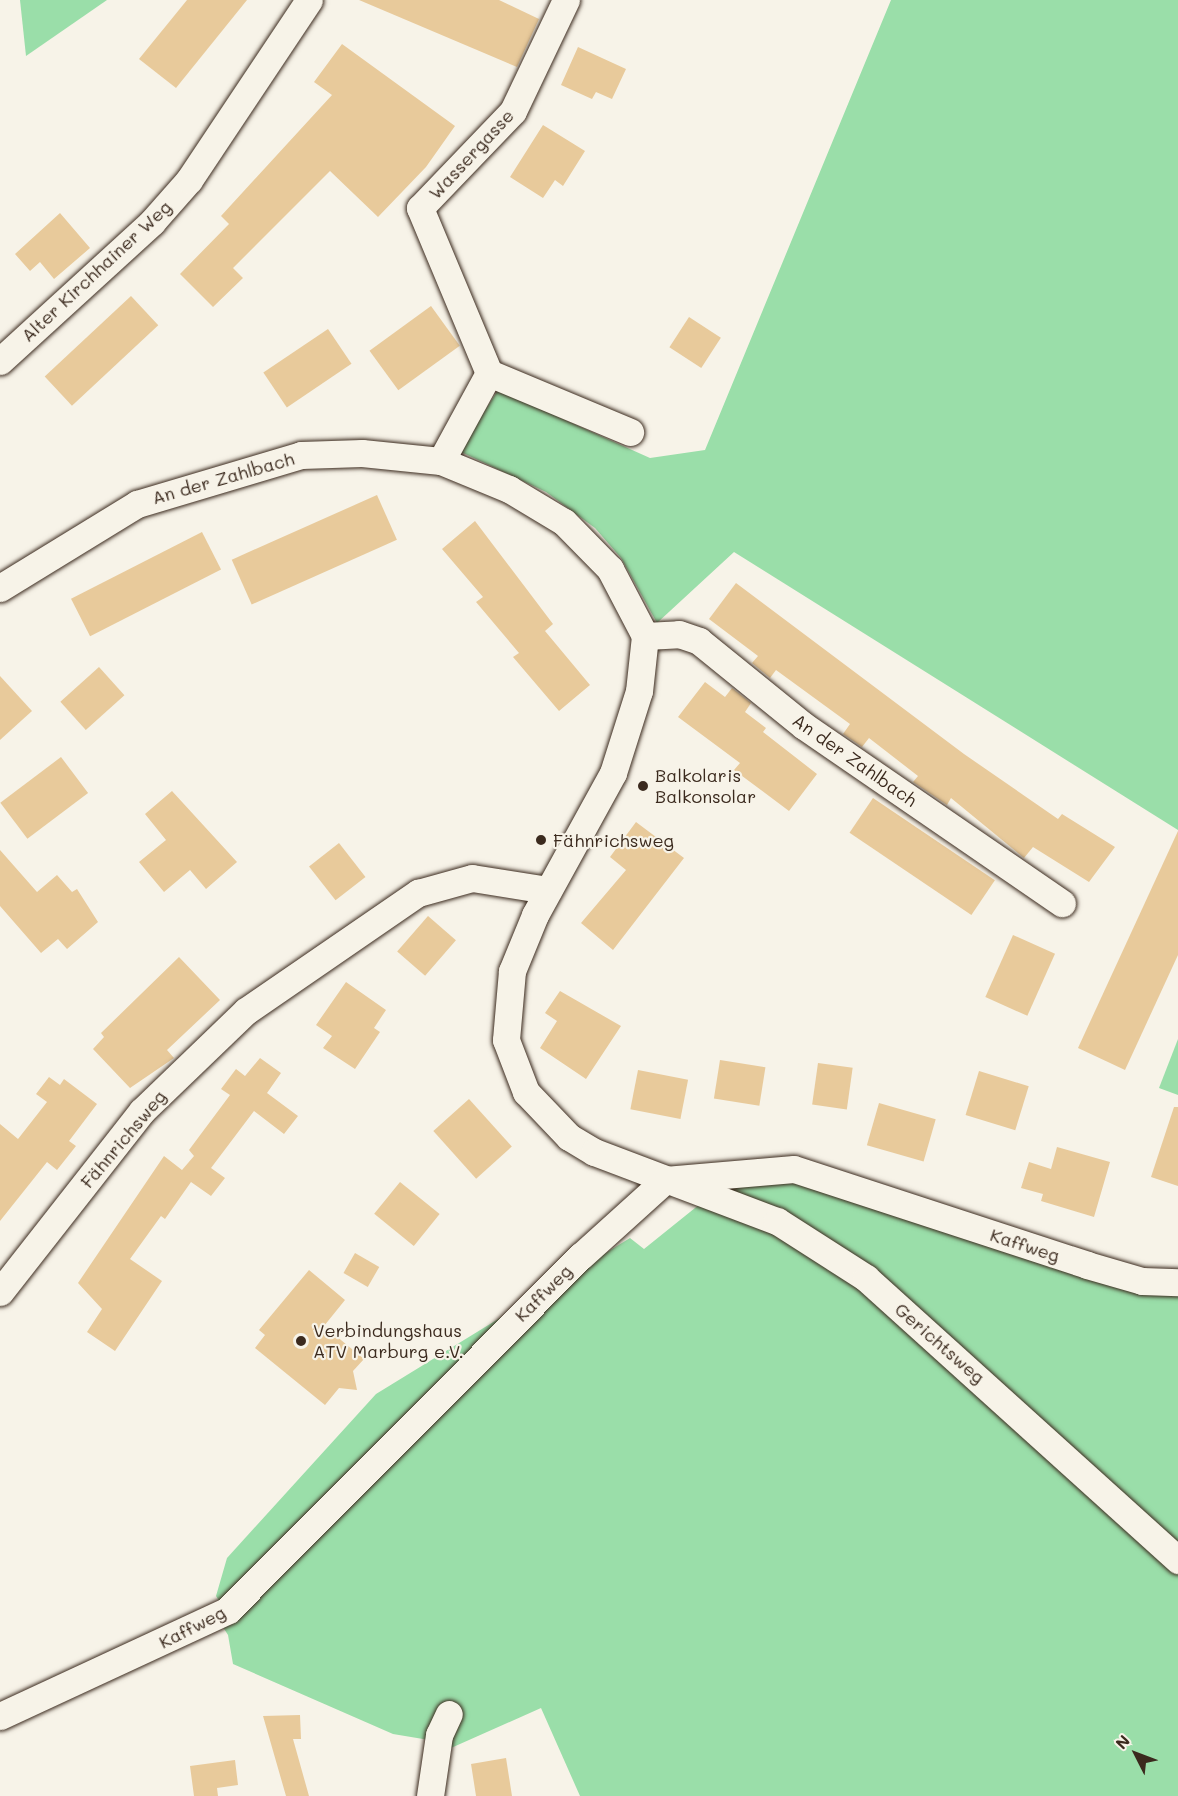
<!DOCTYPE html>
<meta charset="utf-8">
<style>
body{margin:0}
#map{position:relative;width:1178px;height:1796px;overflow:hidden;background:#f7f3e8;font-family:Mali,sans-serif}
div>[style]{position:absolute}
.green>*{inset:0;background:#9adea9}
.building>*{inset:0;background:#e8ca9b;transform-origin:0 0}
.roads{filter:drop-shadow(0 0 2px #3b2a1e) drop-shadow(0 0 2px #3b2a1e)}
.minor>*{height:27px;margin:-13.5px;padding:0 13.5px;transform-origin:13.5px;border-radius:13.5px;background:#f7f3e8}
.dots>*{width:16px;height:16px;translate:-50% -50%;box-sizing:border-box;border:3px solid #f7f3e8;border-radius:50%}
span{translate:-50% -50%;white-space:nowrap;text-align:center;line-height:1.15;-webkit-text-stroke:4.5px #f7f3e8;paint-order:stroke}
.street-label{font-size:18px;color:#3b2a1e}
.poi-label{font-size:18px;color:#3b2a1e}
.left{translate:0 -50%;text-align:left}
.north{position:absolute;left:1106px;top:1724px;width:60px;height:60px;-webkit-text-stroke:4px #f7f3e8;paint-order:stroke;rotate:312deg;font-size:16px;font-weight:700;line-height:24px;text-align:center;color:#3b2a1e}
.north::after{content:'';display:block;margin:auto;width:21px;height:27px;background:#3b2a1e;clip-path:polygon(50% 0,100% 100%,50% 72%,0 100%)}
</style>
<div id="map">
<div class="green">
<i style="clip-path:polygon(20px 0,107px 0,26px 56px)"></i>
<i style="clip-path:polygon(891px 0,1178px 0,1178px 830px,734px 552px,657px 623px,621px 558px,595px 528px,546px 492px,459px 451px,498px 390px,650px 458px,705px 450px)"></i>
<i style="clip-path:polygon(1178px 1039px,1178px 1095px,1159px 1088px)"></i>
<i style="clip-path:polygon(736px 1175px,837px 1187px,1178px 1291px,1178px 1796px,580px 1796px,541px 1708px,442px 1752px,441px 1742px,393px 1734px,233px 1664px,228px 1635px,217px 1618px,222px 1605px,216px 1596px,227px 1558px,376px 1394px,630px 1238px,644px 1249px)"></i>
</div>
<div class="building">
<i style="clip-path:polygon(187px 0,247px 0,176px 88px,139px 59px)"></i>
<i style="clip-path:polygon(359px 0,499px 0,539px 19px,517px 67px)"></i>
<i style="clip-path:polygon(342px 44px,455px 126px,426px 167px,378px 217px,330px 171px,233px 268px,243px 278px,213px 307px,180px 274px,229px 224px,221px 216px,332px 95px,314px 82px)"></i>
<i style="clip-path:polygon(578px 47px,626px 69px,612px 99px,596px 92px,592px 99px,561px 85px)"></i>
<i style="clip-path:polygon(543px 125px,585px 151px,563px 186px,555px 180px,543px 198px,510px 177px)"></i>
<i style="clip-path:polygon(60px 213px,90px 248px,54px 279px,40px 262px,30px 271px,15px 254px)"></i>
<i style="left:131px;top:296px;width:40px;height:118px;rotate:47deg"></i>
<i style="left:431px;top:306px;width:49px;height:76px;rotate:54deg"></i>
<i style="left:689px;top:317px;width:38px;height:36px;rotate:33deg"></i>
<i style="left:328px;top:329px;width:42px;height:78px;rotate:56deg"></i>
<i style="left:377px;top:495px;width:49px;height:159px;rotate:66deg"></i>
<i style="clip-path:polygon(475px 521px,553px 624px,545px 631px,590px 685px,559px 711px,513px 657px,519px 653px,476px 602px,483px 597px,442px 549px)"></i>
<i style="left:202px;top:532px;width:42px;height:147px;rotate:63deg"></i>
<i style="clip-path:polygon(736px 583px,964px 754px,1058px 819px,1062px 814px,1115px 847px,1089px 882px,1033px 847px,1024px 858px,951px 798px,947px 805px,913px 782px,918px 776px,869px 738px,862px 747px,843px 734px,850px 724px,776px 670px,770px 678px,752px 663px,758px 656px,709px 619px)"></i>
<i style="left:99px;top:667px;width:38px;height:52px;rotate:48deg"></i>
<i style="clip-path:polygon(0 676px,32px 711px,0 740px)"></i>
<i style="clip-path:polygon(705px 682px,725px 697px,732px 688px,751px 703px,745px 712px,766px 728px,763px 732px,817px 774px,789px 811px,734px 770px,740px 763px,678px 717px)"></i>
<i style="left:61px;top:757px;width:45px;height:76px;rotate:53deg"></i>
<i style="clip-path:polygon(172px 791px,237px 862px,206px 889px,190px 870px,164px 892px,139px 862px,166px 840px,145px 814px)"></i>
<i style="left:873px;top:798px;width:147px;height:42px;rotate:34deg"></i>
<i style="clip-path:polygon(636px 822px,684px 858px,613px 950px,581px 923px,626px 870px,610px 857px)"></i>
<i style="clip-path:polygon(1178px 831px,1178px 955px,1125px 1070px,1078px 1048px)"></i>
<i style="left:339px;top:843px;width:43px;height:38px;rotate:52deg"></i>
<i style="clip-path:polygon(0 850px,37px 892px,57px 875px,72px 892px,77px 889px,98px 922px,67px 949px,58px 939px,41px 953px,0 906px)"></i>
<i style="left:428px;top:916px;width:37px;height:47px;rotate:41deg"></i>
<i style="left:1013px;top:935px;width:46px;height:68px;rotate:24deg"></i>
<i style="clip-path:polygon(179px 957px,220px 1000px,167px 1050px,174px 1058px,130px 1088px,93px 1049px,104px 1037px,101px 1033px)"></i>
<i style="clip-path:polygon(346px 982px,386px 1010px,374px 1028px,380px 1032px,355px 1069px,323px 1048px,332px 1036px,316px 1025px)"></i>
<i style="clip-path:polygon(560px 991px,621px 1026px,586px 1079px,540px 1048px,557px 1021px,545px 1013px)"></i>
<i style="clip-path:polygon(260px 1058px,281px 1073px,267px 1093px,298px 1116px,284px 1134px,254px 1111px,211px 1168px,225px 1178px,211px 1196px,191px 1182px,165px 1219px,161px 1216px,130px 1259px,162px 1281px,115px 1351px,87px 1332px,102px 1309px,78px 1283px,164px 1156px,182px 1170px,194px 1156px,189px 1150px,230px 1095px,221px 1089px,236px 1069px,245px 1076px)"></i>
<i style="left:720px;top:1060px;width:46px;height:39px;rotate:9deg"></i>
<i style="left:818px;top:1063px;width:35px;height:42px;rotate:8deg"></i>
<i style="left:638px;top:1070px;width:51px;height:40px;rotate:11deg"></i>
<i style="left:979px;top:1071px;width:52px;height:46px;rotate:17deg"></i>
<i style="clip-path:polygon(49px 1077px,60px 1085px,64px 1079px,97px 1104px,69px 1141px,76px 1146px,57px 1170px,47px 1162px,0 1221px,0 1124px,18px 1139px,47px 1102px,36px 1094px)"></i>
<i style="left:469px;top:1099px;width:64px;height:48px;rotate:48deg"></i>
<i style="left:879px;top:1103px;width:59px;height:44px;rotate:16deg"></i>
<i style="clip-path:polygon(1174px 1107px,1178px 1107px,1178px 1186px,1151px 1177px)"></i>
<i style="clip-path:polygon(1057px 1147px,1110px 1162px,1094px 1217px,1041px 1201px,1043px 1194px,1021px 1188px,1029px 1162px,1051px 1169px)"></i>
<i style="left:400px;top:1182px;width:51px;height:41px;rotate:39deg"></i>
<i style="left:355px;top:1253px;width:28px;height:23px;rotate:30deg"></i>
<i style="clip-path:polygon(309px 1270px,345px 1300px,324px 1326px,364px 1359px,353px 1371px,357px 1390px,339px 1388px,325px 1405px,255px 1348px,265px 1335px,259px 1330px)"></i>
<i style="clip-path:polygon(300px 1715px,301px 1739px,293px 1739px,309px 1796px,286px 1796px,263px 1716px)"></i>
<i style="clip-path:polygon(506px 1758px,512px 1796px,476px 1796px,471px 1764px)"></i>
<i style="clip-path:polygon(235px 1760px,238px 1785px,217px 1788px,218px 1796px,194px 1796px,190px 1766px)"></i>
</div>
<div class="roads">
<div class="minor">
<i style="left:0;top:361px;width:206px;rotate:-42.4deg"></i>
<i style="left:152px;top:222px;width:56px;rotate:-48.6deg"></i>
<i style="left:189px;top:180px;width:216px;rotate:-56.3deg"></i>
<i style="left:489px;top:373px;width:153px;rotate:22.7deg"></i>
<i style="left:441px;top:461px;width:100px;rotate:-61.4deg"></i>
<i style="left:489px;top:373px;width:179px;rotate:-112.7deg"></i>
<i style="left:420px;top:208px;width:134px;rotate:-46.2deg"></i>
<i style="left:513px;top:111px;width:123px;rotate:-64.5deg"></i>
<i style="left:0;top:588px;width:161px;rotate:-31.5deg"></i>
<i style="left:137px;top:504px;width:171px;rotate:-16.6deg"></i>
<i style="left:301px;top:455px;width:61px;rotate:-1.9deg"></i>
<i style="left:362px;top:453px;width:79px;rotate:5.8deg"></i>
<i style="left:441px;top:461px;width:74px;rotate:22.4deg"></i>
<i style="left:509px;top:489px;width:64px;rotate:31deg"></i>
<i style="left:564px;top:522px;width:66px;rotate:45.6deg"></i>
<i style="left:610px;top:569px;width:76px;rotate:62.4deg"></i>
<i style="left:645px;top:636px;width:55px;rotate:96.2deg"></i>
<i style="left:639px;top:691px;width:86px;rotate:107.6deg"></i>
<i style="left:613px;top:773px;width:162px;rotate:118.8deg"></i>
<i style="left:535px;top:915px;width:61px;rotate:112.3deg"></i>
<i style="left:512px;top:971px;width:69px;rotate:95deg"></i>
<i style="left:506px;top:1040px;width:56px;rotate:69deg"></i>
<i style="left:526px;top:1092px;width:62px;rotate:46.3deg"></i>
<i style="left:569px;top:1137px;width:29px;rotate:31deg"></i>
<i style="left:594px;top:1152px;width:196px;rotate:20.7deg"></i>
<i style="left:777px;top:1221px;width:106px;rotate:32.6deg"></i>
<i style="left:866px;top:1278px;width:421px;rotate:42.1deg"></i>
<i style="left:645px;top:636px;width:34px;rotate:-3deg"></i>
<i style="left:679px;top:634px;width:21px;rotate:19deg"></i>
<i style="left:699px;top:641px;width:135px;rotate:39deg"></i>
<i style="left:804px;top:726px;width:313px;rotate:34.5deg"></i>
<i style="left:0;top:1292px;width:230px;rotate:-51.9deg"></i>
<i style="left:142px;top:1111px;width:144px;rotate:-43.9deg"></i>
<i style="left:246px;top:1011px;width:209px;rotate:-34.5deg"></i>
<i style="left:418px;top:893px;width:56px;rotate:-15.5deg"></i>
<i style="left:472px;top:878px;width:77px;rotate:9deg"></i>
<i style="left:0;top:1716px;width:251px;rotate:-24.9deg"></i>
<i style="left:228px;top:1610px;width:500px;rotate:-45.1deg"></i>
<i style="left:581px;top:1256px;width:113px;rotate:-42.1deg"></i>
<i style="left:665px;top:1180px;width:129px;rotate:-4.9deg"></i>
<i style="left:794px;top:1169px;width:308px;rotate:18.1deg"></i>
<i style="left:1087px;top:1265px;width:57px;rotate:16.2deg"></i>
<i style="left:1142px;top:1281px;width:36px;rotate:2deg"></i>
<i style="left:430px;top:1796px;width:62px;rotate:-81.6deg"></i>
<i style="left:439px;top:1735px;width:23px;rotate:-65deg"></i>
</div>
</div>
<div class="dots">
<i style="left:643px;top:786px;background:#3b2a1e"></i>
<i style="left:541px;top:840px;background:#3b2a1e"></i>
<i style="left:301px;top:1341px;background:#3b2a1e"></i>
</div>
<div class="street-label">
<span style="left:471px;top:154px;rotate:-47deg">Wassergasse</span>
<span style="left:96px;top:271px;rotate:-43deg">Alter Kirchhainer Weg</span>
<span style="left:223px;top:478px;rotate:-16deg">An der Zahlbach</span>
<span style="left:855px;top:760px;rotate:35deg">An der Zahlbach</span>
<span style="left:123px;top:1139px;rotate:-50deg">Fähnrichsweg</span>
<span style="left:1025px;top:1245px;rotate:18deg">Kaffweg</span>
<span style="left:543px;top:1293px;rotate:-45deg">Kaffweg</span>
<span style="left:940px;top:1343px;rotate:41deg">Gerichtsweg</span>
<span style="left:192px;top:1627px;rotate:-27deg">Kaffweg</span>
</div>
<div class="poi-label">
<span class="left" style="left:655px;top:786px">Balkolaris<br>Balkonsolar</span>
<span class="left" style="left:553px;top:840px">Fähnrichsweg</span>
<span class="left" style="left:313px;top:1341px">Verbindungshaus<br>ATV Marburg e.V.</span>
</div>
<div class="north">N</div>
</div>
